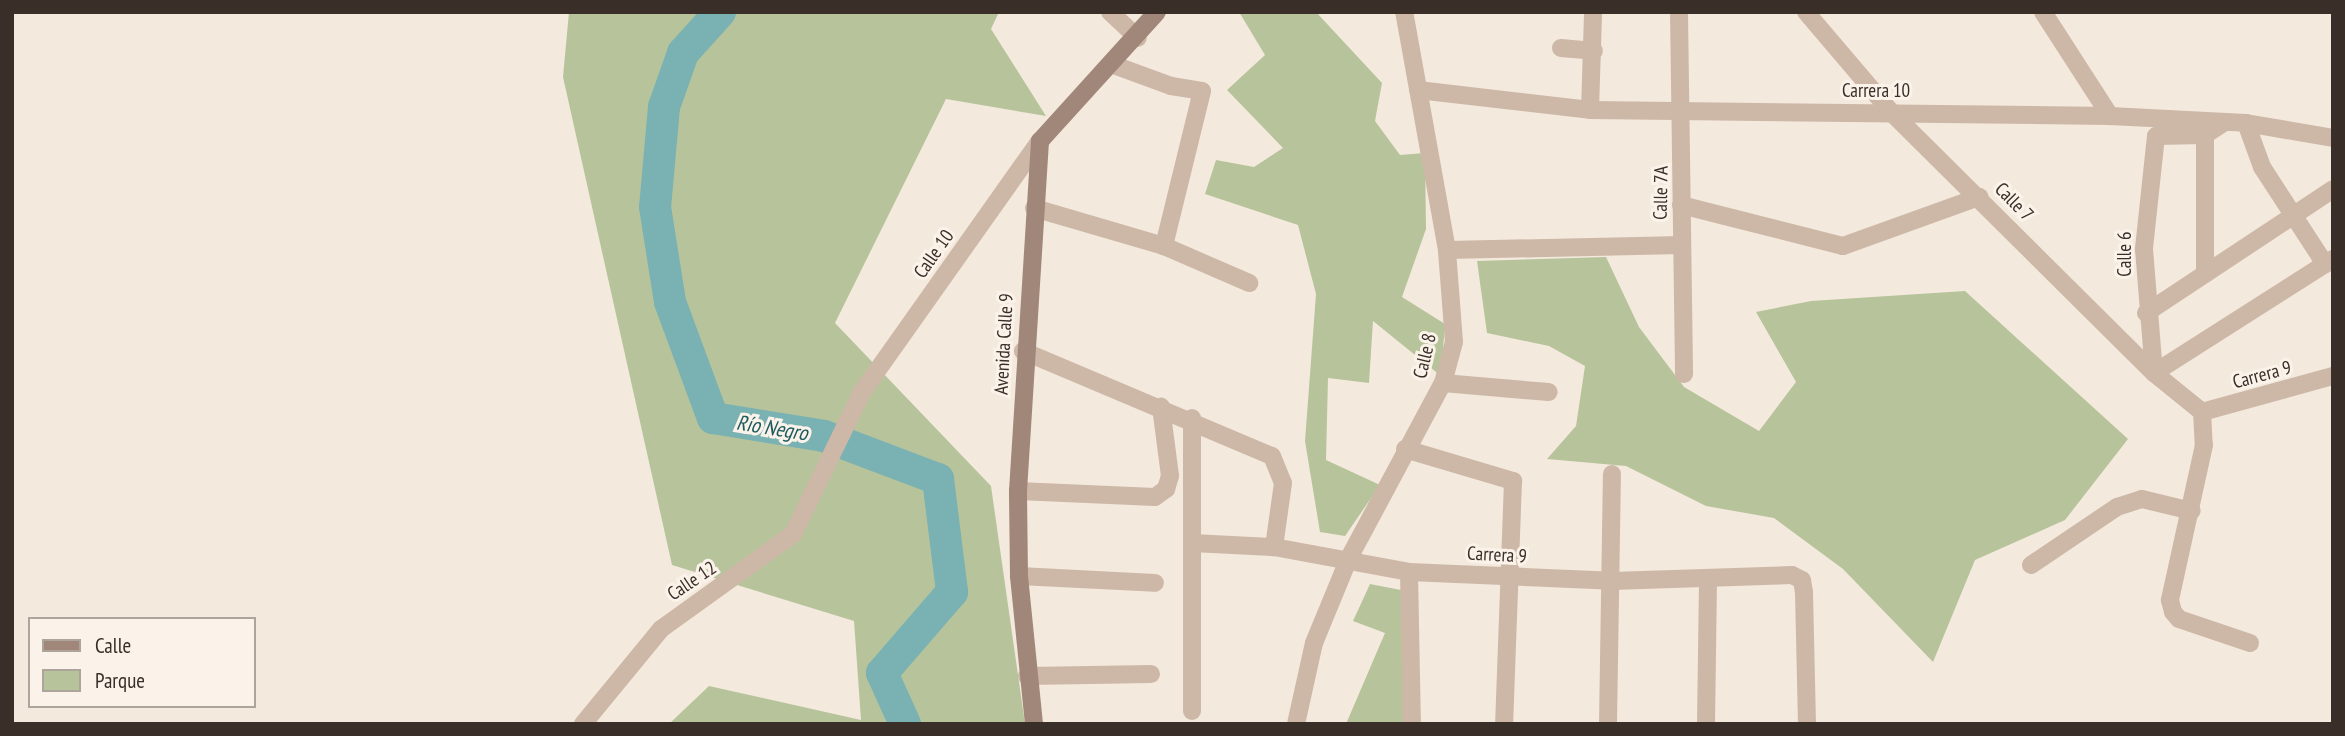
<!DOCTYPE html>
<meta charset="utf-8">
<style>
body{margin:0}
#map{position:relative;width:2345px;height:736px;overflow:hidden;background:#f4e9dd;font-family:"PT Sans Narrow",sans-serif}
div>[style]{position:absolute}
.green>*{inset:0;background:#b7c49b}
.river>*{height:32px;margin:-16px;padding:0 16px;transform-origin:16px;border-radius:16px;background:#7ab1b3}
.street>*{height:18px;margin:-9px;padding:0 9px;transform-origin:9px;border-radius:9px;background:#cdb8a8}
.secondary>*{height:18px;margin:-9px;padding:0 9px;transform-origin:9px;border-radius:9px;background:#a18779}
span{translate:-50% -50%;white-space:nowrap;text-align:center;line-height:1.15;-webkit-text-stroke:6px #fbf3ea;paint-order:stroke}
.street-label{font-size:19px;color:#392e28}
.water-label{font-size:21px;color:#1b5a5e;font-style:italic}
.frame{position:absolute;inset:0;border:14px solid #392e28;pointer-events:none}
.legend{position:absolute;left:28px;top:617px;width:228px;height:91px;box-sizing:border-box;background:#fbf3ea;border:2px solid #ada49c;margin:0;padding:9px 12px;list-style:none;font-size:21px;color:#392e28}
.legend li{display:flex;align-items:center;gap:14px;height:35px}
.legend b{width:35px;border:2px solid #ada49c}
</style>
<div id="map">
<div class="green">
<i style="clip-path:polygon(569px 12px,999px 12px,991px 29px,1046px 116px,946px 99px,835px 323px,991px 486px,1025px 724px,669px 724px,709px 686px,861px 720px,854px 621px,672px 565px,563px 77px)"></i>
<i style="clip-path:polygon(1239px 12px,1316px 12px,1382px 83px,1375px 121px,1400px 155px,1425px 153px,1426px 229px,1402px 297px,1445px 324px,1441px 376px,1373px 321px,1369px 383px,1328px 378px,1326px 460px,1380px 485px,1345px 536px,1320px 532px,1305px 441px,1316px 294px,1298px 225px,1205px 194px,1216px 160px,1254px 167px,1283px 148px,1227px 90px,1265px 55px)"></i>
<i style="clip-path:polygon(1606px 257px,1639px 327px,1684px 387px,1759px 431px,1796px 382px,1756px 312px,1811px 301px,1965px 291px,2128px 439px,2065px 520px,1975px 560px,1933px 662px,1843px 569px,1774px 518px,1706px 506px,1626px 466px,1547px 459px,1576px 426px,1585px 366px,1549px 346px,1487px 333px,1477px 261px)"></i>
<i style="clip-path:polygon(1370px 584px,1406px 591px,1405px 724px,1346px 724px,1385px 633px,1353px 621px)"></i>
</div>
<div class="river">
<i style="left:720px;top:12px;width:55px;rotate:132.1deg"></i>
<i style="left:683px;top:53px;width:57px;rotate:109.4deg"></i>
<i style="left:664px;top:107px;width:100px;rotate:95.1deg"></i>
<i style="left:655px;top:207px;width:96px;rotate:81deg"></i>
<i style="left:670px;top:302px;width:124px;rotate:69.7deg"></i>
<i style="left:713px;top:418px;width:112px;rotate:9.2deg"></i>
<i style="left:824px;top:436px;width:122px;rotate:20.7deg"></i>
<i style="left:938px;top:479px;width:114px;rotate:82.9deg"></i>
<i style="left:952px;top:592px;width:107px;rotate:130.8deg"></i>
<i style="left:882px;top:673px;width:56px;rotate:65.7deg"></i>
</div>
<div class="street">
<i style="left:1110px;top:12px;width:38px;rotate:43deg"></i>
<i style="left:1679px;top:12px;width:362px;rotate:89.2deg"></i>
<i style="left:1806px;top:12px;width:131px;rotate:49.6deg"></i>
<i style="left:1891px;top:112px;width:371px;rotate:44.8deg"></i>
<i style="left:2154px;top:373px;width:62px;rotate:39.1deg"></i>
<i style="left:2043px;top:12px;width:124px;rotate:57.2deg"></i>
<i style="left:1561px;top:48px;width:33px;rotate:5deg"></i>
<i style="left:1111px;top:64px;width:64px;rotate:20.1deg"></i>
<i style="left:1171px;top:86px;width:31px;rotate:9deg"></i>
<i style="left:1202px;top:91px;width:160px;rotate:103.8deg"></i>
<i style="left:1418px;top:90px;width:173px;rotate:6.6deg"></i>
<i style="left:1590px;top:110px;width:520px;rotate:0.66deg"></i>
<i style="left:2110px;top:116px;width:136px;rotate:2.9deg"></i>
<i style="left:2246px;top:123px;width:88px;rotate:9.8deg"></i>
<i style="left:1590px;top:110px;width:98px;rotate:-88.2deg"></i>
<i style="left:2225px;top:122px;width:24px;rotate:147deg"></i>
<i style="left:2205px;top:135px;width:49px;rotate:178.8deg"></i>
<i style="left:2156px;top:136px;width:114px;rotate:96.1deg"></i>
<i style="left:2144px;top:249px;width:124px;rotate:85.4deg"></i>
<i style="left:2154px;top:373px;width:212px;rotate:-32.5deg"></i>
<i style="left:2246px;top:123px;width:47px;rotate:70deg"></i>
<i style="left:2262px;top:167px;width:116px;rotate:57deg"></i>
<i style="left:2205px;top:135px;width:139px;rotate:90deg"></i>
<i style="left:1681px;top:205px;width:167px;rotate:14.2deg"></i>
<i style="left:1843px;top:246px;width:145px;rotate:-19.8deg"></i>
<i style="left:1034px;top:208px;width:135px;rotate:16.3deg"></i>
<i style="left:1164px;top:246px;width:93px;rotate:23.5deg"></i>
<i style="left:1447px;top:250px;width:235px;rotate:-1.2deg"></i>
<i style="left:2146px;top:313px;width:224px;rotate:-33.5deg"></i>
<i style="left:1023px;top:351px;width:270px;rotate:22.9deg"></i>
<i style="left:1272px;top:456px;width:29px;rotate:68deg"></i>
<i style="left:1283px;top:483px;width:65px;rotate:98deg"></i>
<i style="left:1443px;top:383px;width:106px;rotate:4.9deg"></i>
<i style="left:2202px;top:412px;width:33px;rotate:87deg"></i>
<i style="left:2204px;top:445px;width:159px;rotate:102.4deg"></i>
<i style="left:2170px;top:600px;width:12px;rotate:76deg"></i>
<i style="left:2173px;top:612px;width:9px;rotate:49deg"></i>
<i style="left:2179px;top:619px;width:75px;rotate:18.7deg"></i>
<i style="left:2202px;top:412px;width:136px;rotate:-15.4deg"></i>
<i style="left:1192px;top:418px;width:293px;rotate:90deg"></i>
<i style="left:1405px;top:449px;width:113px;rotate:16.5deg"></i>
<i style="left:1513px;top:481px;width:243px;rotate:92.1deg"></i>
<i style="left:1018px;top:491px;width:137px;rotate:2.5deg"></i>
<i style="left:1155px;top:497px;width:14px;rotate:-36deg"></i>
<i style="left:1166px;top:489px;width:14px;rotate:-73deg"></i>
<i style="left:1170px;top:476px;width:70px;rotate:-97.4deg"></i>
<i style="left:1192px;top:543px;width:82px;rotate:2.8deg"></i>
<i style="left:1274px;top:547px;width:137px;rotate:10.5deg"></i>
<i style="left:1409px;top:572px;width:203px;rotate:2.5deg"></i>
<i style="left:1612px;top:581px;width:180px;rotate:-1.9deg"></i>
<i style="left:1792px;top:575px;width:11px;rotate:27deg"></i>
<i style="left:1802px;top:580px;width:12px;rotate:81deg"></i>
<i style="left:1804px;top:592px;width:132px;rotate:88.7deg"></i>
<i style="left:2031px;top:565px;width:104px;rotate:-34deg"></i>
<i style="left:2117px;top:507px;width:26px;rotate:-18deg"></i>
<i style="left:2142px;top:499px;width:51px;rotate:13.5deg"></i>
<i style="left:1409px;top:572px;width:152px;rotate:88.9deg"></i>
<i style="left:1019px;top:576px;width:136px;rotate:2.9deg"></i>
<i style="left:1027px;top:676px;width:124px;rotate:-0.9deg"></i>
<i style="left:583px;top:724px;width:123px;rotate:-50.6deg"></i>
<i style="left:661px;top:629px;width:163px;rotate:-35.7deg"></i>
<i style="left:793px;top:534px;width:158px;rotate:-64.1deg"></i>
<i style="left:862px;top:392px;width:308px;rotate:-54.7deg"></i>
<i style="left:1296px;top:724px;width:83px;rotate:-77.5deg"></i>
<i style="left:1314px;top:643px;width:92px;rotate:-67.6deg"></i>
<i style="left:1349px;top:558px;width:199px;rotate:-61.8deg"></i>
<i style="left:1443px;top:383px;width:42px;rotate:-75deg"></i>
<i style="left:1454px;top:342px;width:92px;rotate:-94.4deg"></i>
<i style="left:1447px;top:250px;width:242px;rotate:-100.2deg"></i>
<i style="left:1608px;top:724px;width:250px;rotate:-89.1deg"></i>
<i style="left:1706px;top:724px;width:146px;rotate:-89.2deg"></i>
</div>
<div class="secondary">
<i style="left:1034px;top:724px;width:149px;rotate:-95.8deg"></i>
<i style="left:1019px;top:576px;width:85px;rotate:-90.7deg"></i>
<i style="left:1018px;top:491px;width:351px;rotate:-86.4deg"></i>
<i style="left:1040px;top:141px;width:174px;rotate:-47.8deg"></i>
</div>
<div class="street-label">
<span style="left:1876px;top:91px">Carrera 10</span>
<span style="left:1661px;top:193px;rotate:-89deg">Calle 7A</span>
<span style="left:2014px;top:202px;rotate:45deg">Calle 7</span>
<span style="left:934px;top:254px;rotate:-55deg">Calle 10</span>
<span style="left:2125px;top:254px;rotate:-90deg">Calle 6</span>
<span style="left:1004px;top:344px;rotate:-87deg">Avenida Calle 9</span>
<span style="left:1425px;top:356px;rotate:-77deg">Calle 8</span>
<span style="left:2262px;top:375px;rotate:-15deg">Carrera 9</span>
<span style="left:1497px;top:555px;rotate:3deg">Carrera 9</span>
<span style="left:692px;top:581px;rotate:-34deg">Calle 12</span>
</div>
<div class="water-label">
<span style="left:772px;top:428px;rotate:9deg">Río Negro</span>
</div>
<div class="frame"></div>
<ul class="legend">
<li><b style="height:9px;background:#a18779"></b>Calle</li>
<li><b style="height:19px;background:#b7c49b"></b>Parque</li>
</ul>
</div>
